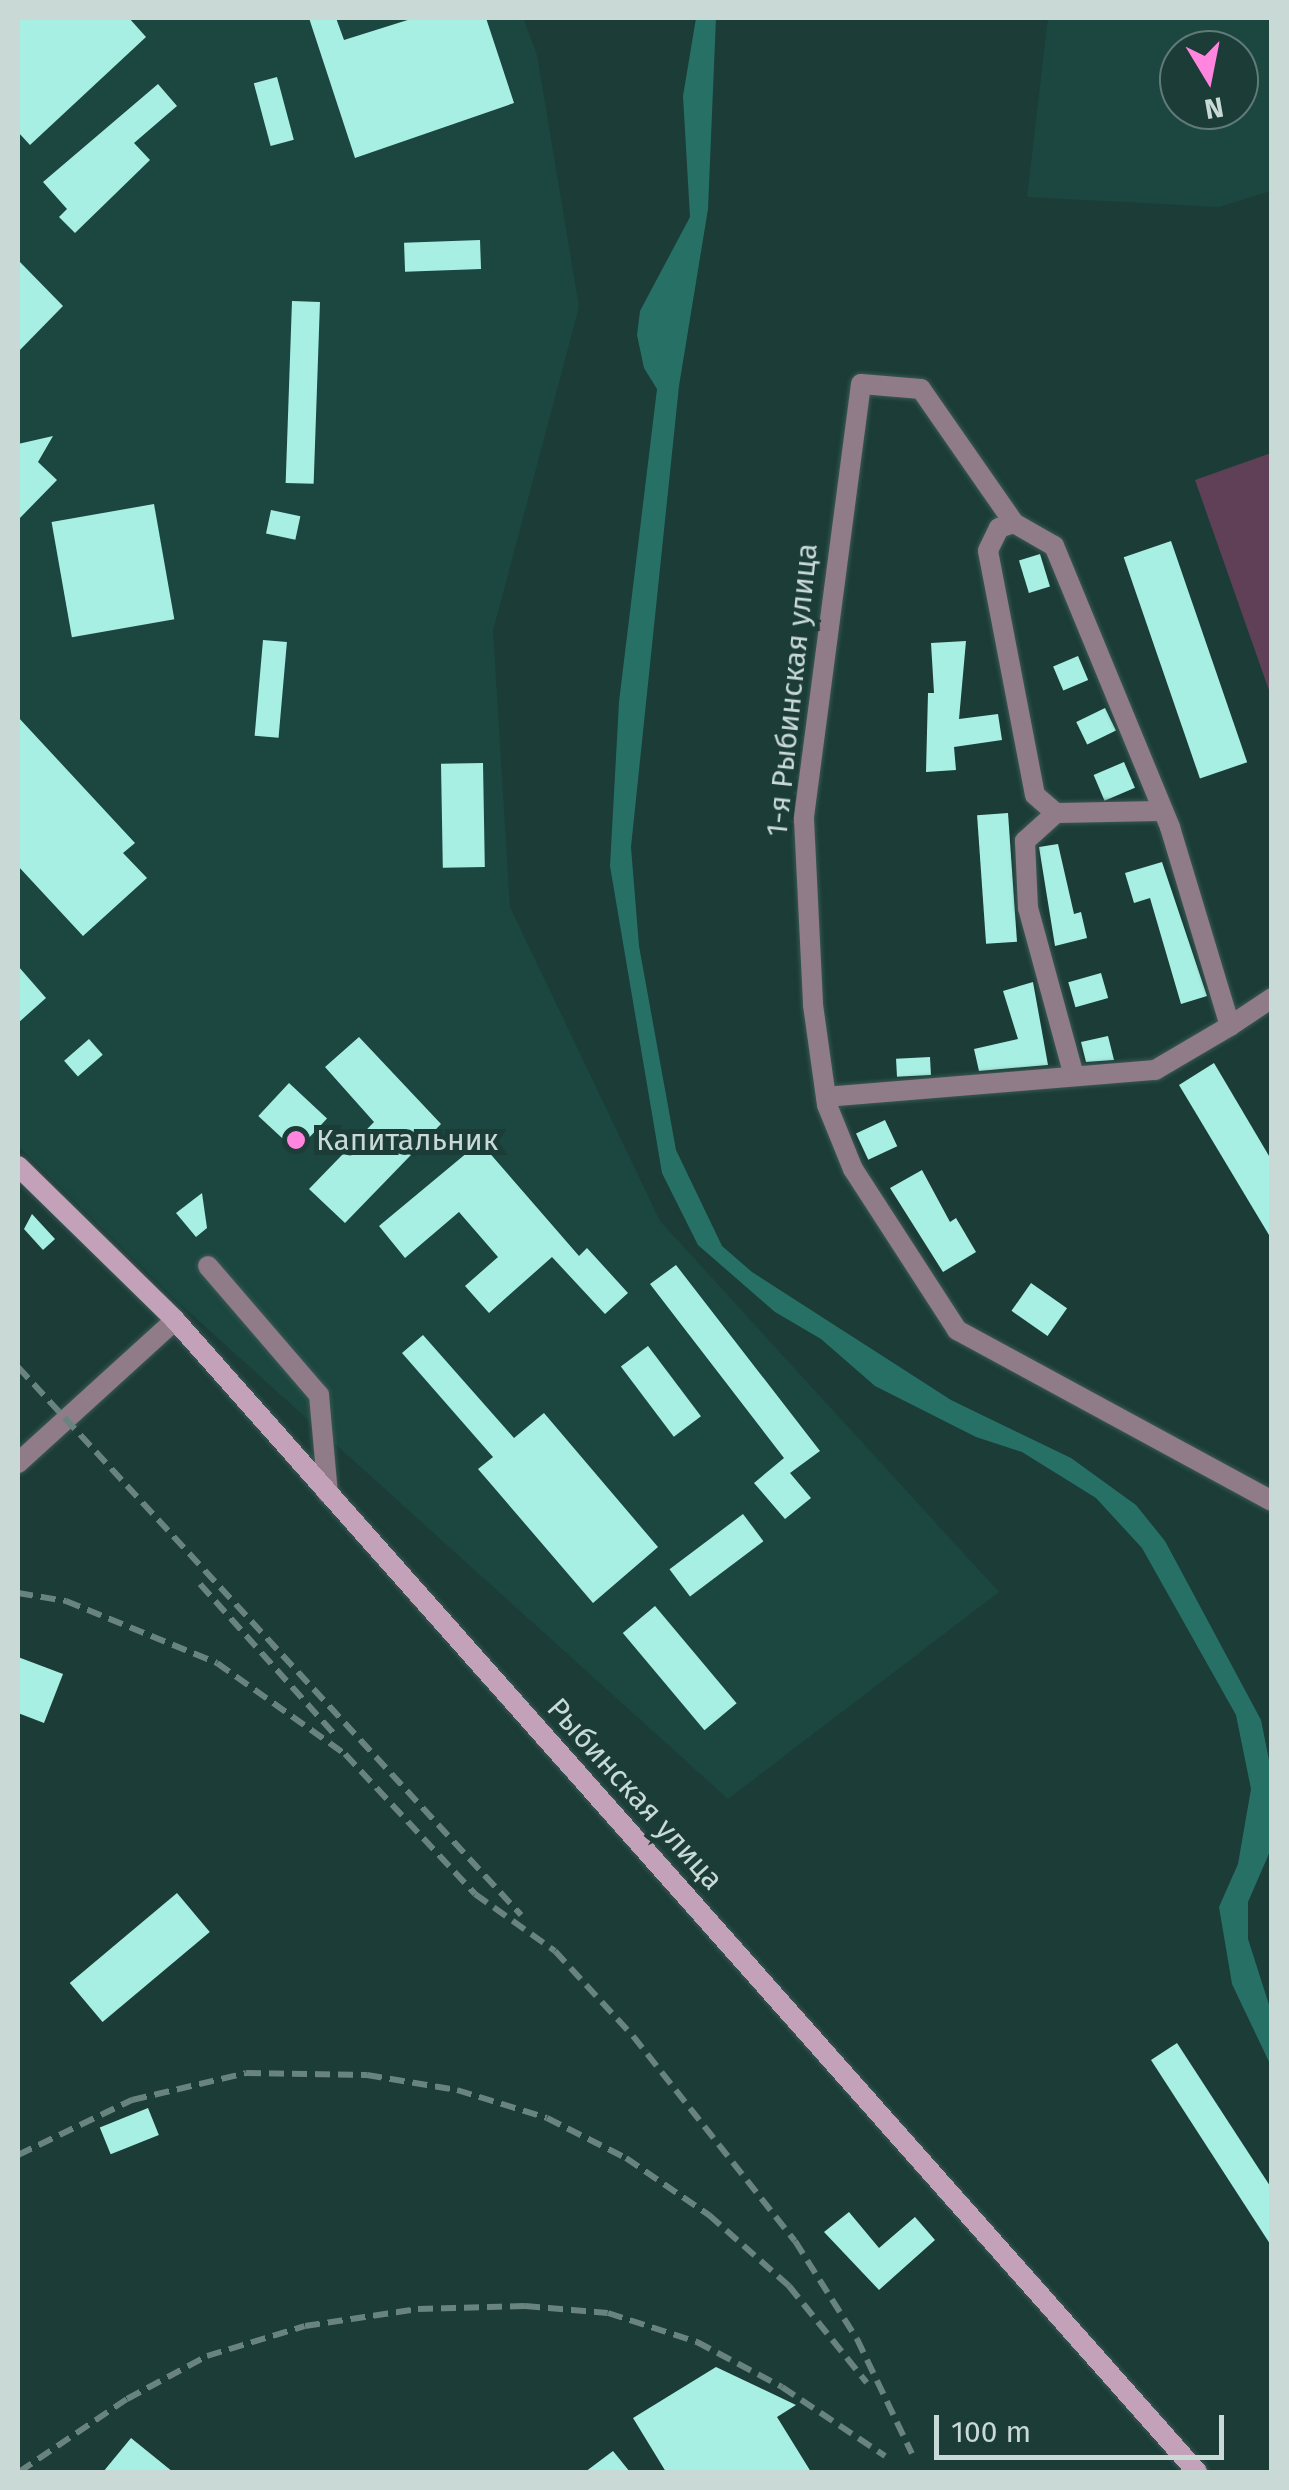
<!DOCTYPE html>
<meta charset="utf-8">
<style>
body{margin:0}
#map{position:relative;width:1289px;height:2490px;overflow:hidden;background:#1b3c37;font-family:"Fira Sans",sans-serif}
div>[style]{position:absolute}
.built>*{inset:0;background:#1b4740}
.green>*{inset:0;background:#604057}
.water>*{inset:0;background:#277066}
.building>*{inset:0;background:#a8efe3;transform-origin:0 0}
.roads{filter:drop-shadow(0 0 2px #3a5854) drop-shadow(0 0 2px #3a5854)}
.minor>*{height:20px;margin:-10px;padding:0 10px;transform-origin:10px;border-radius:10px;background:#907b89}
.secondary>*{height:20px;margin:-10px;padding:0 10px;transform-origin:10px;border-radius:10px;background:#c3a1b8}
.rail>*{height:6px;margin-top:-3px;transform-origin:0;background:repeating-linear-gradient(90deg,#69837f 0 15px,transparent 0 23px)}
.dots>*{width:28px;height:28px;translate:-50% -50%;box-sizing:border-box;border:5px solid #1b3c37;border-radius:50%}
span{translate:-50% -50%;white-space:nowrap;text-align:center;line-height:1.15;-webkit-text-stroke:10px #1b3c37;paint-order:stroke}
.street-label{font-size:30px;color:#c8d9d6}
.poi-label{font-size:30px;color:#c8d9d6}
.left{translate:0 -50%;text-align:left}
.frame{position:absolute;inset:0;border:20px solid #c8d9d6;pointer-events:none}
.north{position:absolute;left:1159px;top:30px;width:100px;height:100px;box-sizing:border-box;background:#1b3c37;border:2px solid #607b77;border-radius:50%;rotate:170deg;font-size:28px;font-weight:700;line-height:40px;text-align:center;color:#c8d9d6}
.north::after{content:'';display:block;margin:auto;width:35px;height:45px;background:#ff85df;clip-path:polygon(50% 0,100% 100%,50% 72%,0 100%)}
.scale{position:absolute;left:934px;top:2415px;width:290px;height:45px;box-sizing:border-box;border:5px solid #c8d9d6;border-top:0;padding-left:12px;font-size:30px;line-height:35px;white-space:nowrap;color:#c8d9d6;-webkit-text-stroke:8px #1b3c37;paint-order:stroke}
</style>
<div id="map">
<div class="built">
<i style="clip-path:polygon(18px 18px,523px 18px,537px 55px,579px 307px,493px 631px,510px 907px,660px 1221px,999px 1592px,728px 1799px,178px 1302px,18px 1146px)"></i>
<i style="clip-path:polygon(evenodd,1048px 18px,1271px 18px,1271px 191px,1219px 207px,1027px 197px,1048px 18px,1179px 50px,1239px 50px,1239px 110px,1179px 110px,1179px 50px)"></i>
</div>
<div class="green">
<i style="clip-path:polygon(1271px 453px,1272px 453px,1271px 696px,1195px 480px)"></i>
</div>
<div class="water">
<i style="clip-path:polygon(696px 18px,716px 18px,708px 209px,679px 386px,631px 847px,639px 946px,676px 1150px,722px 1246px,752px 1272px,951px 1400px,1071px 1458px,1136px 1505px,1165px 1541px,1261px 1720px,1271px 1770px,1271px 1849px,1248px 1902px,1248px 1939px,1271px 2011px,1271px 2066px,1232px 1984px,1219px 1907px,1238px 1864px,1251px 1789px,1236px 1715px,1142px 1548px,1096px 1498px,1022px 1452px,976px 1437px,875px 1386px,821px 1339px,775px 1312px,698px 1245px,662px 1173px,610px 866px,619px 702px,657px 389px,644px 368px,637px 335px,640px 311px,690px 217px,683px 96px)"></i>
</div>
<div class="building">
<i style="clip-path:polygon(18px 18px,129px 18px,146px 37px,30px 145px,18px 132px)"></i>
<i style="clip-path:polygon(309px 18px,336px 18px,344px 40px,414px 18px,486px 18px,514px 103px,355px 158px)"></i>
<i style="left:277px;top:77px;width:65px;height:24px;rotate:75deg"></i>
<i style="clip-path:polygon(158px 84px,177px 106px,134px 143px,150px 160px,75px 233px,59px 217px,67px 209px,43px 182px)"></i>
<i style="left:480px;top:240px;width:29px;height:76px;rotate:88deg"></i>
<i style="clip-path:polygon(18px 260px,63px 306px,18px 352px)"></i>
<i style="left:292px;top:301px;width:28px;height:182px;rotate:2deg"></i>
<i style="clip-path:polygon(53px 436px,38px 462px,57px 480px,18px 520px,18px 444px)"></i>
<i style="left:154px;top:504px;width:117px;height:104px;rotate:80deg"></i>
<i style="left:271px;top:510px;width:30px;height:24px;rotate:12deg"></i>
<i style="left:1171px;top:541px;width:234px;height:50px;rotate:71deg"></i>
<i style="left:1040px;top:554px;width:34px;height:22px;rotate:73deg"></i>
<i style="left:263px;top:640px;width:24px;height:96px;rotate:5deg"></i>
<i style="clip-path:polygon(966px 641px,959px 719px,998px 714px,1002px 740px,954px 747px,956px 770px,926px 772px,928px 693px,934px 693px,931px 643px)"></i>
<i style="left:1078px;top:656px;width:26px;height:27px;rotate:67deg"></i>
<i style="left:1105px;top:708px;width:25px;height:32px;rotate:64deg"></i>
<i style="clip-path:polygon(18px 717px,135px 843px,123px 853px,147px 878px,83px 936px,18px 866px)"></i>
<i style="left:1124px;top:762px;width:28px;height:33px;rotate:67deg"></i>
<i style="left:483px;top:763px;width:104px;height:42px;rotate:89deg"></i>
<i style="left:1008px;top:813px;width:129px;height:31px;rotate:86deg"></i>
<i style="clip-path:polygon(1058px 844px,1074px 914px,1081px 912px,1087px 938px,1055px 946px,1039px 847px)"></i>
<i style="clip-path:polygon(1162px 862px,1207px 996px,1181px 1004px,1150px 898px,1134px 903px,1125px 873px)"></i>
<i style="clip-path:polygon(18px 966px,46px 998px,18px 1023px)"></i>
<i style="left:1101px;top:973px;width:26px;height:34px;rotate:74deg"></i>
<i style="clip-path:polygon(1033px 982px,1048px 1065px,979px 1071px,974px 1049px,1018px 1039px,1003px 991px)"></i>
<i style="clip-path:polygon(1108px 1036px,1114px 1060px,1086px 1062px,1081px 1042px)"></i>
<i style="clip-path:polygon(359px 1037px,441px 1124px,345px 1223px,309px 1189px,374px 1122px,325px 1067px)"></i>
<i style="left:89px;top:1039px;width:21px;height:33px;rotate:49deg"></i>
<i style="left:930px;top:1057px;width:18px;height:34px;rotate:87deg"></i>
<i style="clip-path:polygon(1214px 1063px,1272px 1161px,1272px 1240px,1179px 1085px)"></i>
<i style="left:289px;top:1083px;width:52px;height:45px;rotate:43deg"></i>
<i style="left:885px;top:1120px;width:29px;height:32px;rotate:65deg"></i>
<i style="clip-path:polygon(480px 1142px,579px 1256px,587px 1248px,628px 1293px,605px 1314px,552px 1257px,489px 1313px,465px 1286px,498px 1257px,459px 1212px,405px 1258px,379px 1226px)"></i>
<i style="clip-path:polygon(922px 1170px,950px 1222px,956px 1218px,976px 1252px,943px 1272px,890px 1188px)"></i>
<i style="clip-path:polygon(202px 1193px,207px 1228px,196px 1237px,176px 1213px)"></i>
<i style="clip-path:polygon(32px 1214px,55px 1239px,43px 1250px,24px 1229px)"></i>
<i style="clip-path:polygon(676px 1265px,820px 1451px,790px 1473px,811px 1498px,785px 1519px,754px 1483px,784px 1458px,650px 1284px)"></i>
<i style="left:1031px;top:1283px;width:44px;height:34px;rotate:35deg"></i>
<i style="clip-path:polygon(423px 1335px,514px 1438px,544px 1413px,658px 1547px,593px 1603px,478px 1469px,493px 1457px,402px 1353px)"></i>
<i style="left:648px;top:1346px;width:88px;height:34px;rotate:53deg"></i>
<i style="left:743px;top:1514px;width:34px;height:92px;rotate:53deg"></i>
<i style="left:655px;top:1606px;width:127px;height:42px;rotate:50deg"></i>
<i style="clip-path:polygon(18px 1657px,63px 1674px,44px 1723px,18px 1713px)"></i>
<i style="left:177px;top:1893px;width:51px;height:140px;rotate:50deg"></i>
<i style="clip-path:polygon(1177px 2043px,1272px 2189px,1272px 2247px,1151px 2060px)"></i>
<i style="left:148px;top:2108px;width:29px;height:52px;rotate:68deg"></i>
<i style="clip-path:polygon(849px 2212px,879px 2248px,915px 2217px,935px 2240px,879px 2290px,824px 2232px)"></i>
<i style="clip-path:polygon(716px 2367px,796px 2405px,777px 2417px,811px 2472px,666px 2472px,633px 2418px)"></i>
<i style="clip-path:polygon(131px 2438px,173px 2472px,103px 2472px)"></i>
<i style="clip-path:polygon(613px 2451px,630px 2472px,585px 2472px)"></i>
</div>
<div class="roads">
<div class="minor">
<i style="left:1014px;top:523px;width:16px;rotate:162deg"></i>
<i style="left:999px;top:528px;width:25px;rotate:116deg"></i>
<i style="left:988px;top:551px;width:248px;rotate:79.1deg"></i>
<i style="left:1035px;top:795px;width:28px;rotate:41deg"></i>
<i style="left:1272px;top:998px;width:50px;rotate:146.3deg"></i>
<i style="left:1230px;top:1026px;width:208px;rotate:-106.8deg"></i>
<i style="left:1170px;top:827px;width:304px;rotate:-112.4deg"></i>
<i style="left:1054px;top:546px;width:46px;rotate:-150.1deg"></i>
<i style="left:1014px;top:523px;width:163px;rotate:-124.8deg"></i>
<i style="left:921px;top:389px;width:60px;rotate:-175.2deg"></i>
<i style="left:861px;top:384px;width:439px;rotate:97.5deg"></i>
<i style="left:804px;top:819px;width:186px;rotate:87.2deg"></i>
<i style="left:813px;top:1005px;width:101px;rotate:82deg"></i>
<i style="left:827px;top:1105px;width:69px;rotate:67.9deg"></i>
<i style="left:853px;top:1169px;width:192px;rotate:57.1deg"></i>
<i style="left:957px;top:1330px;width:358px;rotate:28.5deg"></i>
<i style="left:1074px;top:1076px;width:174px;rotate:-105.3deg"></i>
<i style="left:1028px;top:908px;width:67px;rotate:-92.6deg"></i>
<i style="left:1025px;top:841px;width:42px;rotate:-42.1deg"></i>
<i style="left:1056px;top:813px;width:105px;rotate:-1.1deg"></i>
<i style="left:826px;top:1097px;width:330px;rotate:-4.7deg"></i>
<i style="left:1155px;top:1070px;width:87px;rotate:-30.4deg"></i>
<i style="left:208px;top:1266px;width:170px;rotate:49.3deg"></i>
<i style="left:319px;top:1395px;width:99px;rotate:84.8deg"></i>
<i style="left:18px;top:1463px;width:212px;rotate:-42.3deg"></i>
</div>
<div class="secondary">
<i style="left:18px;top:1166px;width:220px;rotate:44.4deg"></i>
<i style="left:175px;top:1320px;width:1540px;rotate:48.42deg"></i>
</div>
</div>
<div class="rail">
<i style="left:18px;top:1367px;width:744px;rotate:47.45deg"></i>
<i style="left:200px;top:1584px;width:200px;rotate:48.2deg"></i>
<i style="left:18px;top:1593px;width:49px;rotate:9.5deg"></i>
<i style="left:66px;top:1601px;width:163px;rotate:22.3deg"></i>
<i style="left:217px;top:1663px;width:157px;rotate:35.4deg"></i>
<i style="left:345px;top:1754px;width:191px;rotate:47.1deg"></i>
<i style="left:475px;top:1894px;width:98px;rotate:35.5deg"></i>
<i style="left:555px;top:1951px;width:115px;rotate:47.5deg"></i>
<i style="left:633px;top:2036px;width:261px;rotate:51.7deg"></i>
<i style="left:795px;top:2241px;width:116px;rotate:57.7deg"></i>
<i style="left:857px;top:2339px;width:127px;rotate:64.4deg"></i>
<i style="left:18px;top:2155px;width:127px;rotate:-25.8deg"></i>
<i style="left:132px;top:2100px;width:117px;rotate:-13.3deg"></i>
<i style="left:246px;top:2073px;width:121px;rotate:0.9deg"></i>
<i style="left:367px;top:2075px;width:91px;rotate:9.5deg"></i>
<i style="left:457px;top:2090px;width:94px;rotate:17.3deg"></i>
<i style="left:547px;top:2118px;width:89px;rotate:26.9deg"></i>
<i style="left:626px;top:2158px;width:101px;rotate:34.5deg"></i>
<i style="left:709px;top:2215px;width:107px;rotate:41.6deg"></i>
<i style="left:789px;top:2286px;width:124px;rotate:51.2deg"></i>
<i style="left:19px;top:2472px;width:130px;rotate:-34.1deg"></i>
<i style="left:127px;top:2399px;width:91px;rotate:-28.3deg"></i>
<i style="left:207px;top:2356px;width:102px;rotate:-17deg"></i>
<i style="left:305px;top:2326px;width:114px;rotate:-8.6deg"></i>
<i style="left:418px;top:2309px;width:107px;rotate:-1.6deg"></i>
<i style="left:525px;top:2306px;width:83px;rotate:4.8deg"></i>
<i style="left:608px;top:2313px;width:94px;rotate:18deg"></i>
<i style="left:697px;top:2342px;width:96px;rotate:27.9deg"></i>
<i style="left:782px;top:2387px;width:124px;rotate:33.8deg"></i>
</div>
<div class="dots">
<i style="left:296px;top:1140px;background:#ff85df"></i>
</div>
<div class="street-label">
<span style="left:792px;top:690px;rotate:-84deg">1-я Рыбинская улица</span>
<span style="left:635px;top:1794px;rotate:48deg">Рыбинская улица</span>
</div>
<div class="poi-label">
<span class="left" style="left:316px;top:1140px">Капитальник</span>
</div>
<div class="frame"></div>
<div class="north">N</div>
<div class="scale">100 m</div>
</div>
